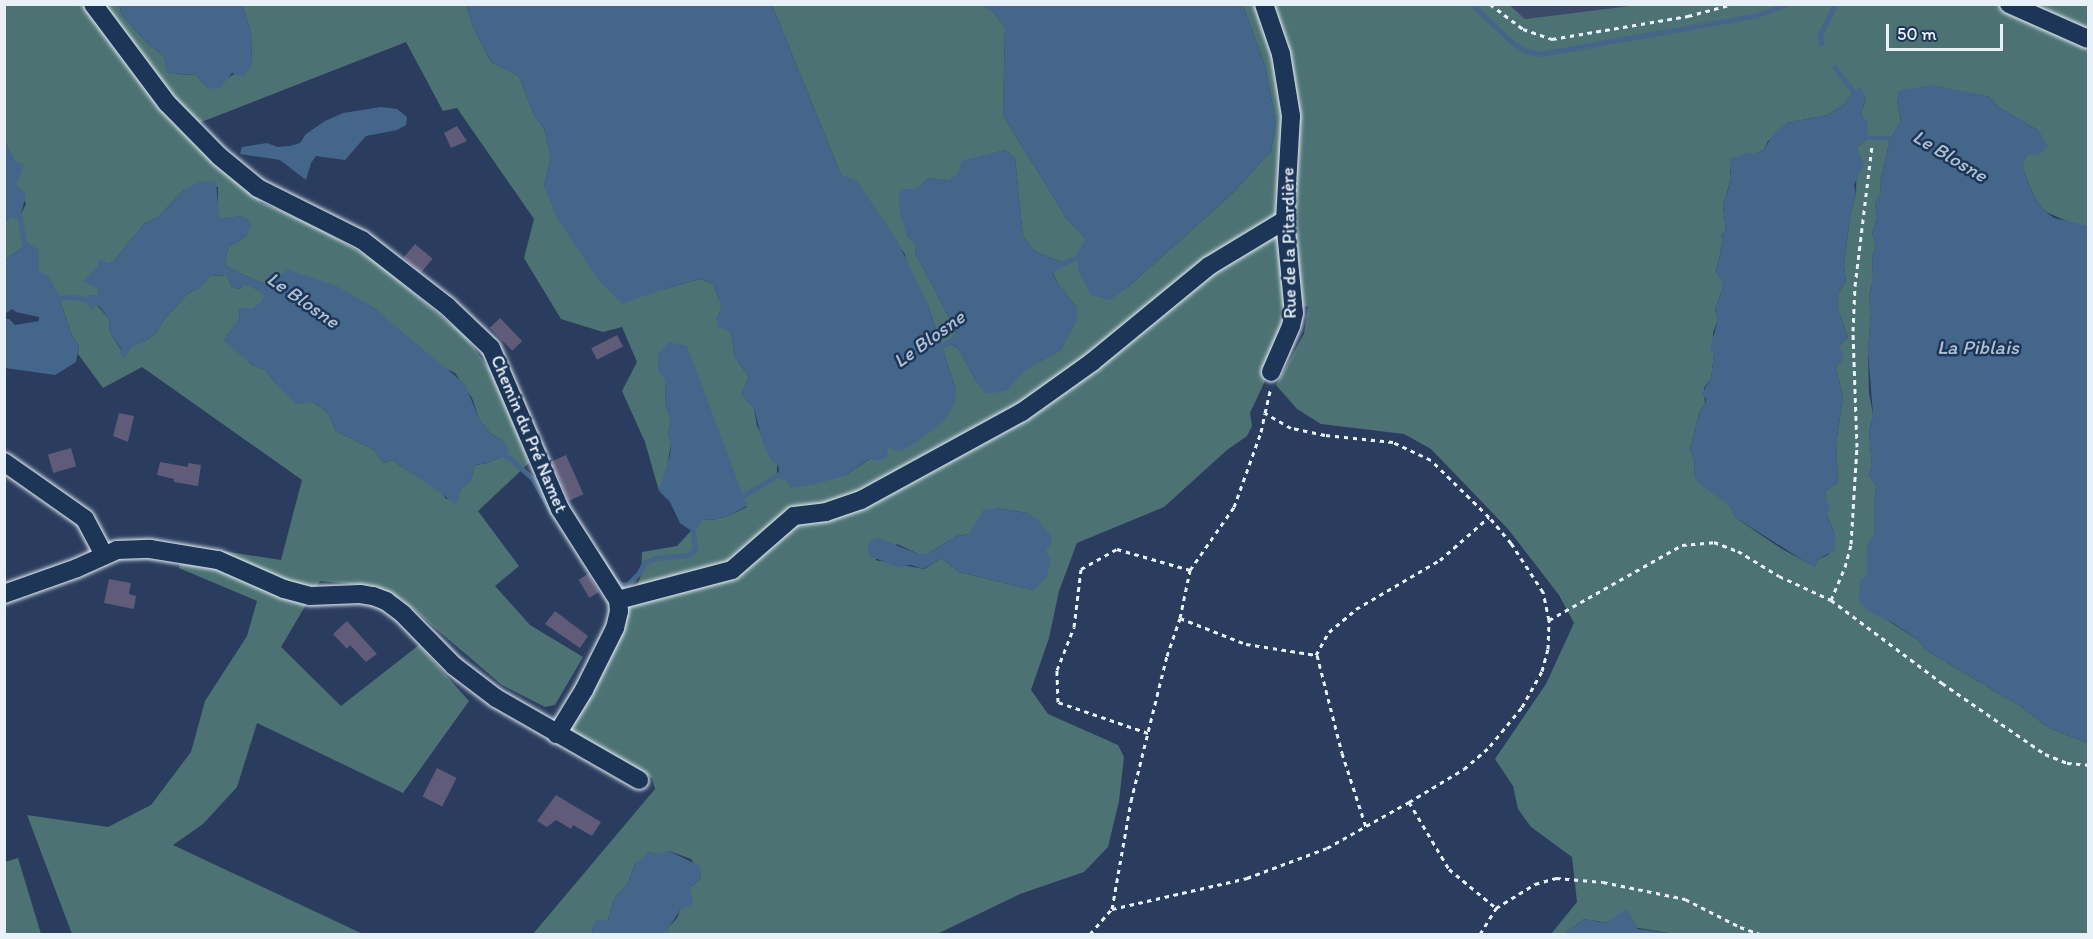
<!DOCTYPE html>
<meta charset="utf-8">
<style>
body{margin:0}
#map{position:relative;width:2093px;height:939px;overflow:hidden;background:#2a3d5e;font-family:Itim,sans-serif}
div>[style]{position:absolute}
.built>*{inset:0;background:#3d4969}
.green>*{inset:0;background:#4d7273}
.water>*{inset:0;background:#43668a}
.stream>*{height:4.5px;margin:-2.25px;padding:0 2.25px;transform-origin:2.25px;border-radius:2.25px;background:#43668a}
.building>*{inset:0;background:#5f5b79;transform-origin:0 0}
.path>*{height:3px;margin-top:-1.5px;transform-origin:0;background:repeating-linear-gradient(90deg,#e8f1f8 0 4.5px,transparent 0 9px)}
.roads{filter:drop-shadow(0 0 2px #e8f1f8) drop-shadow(0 0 2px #e8f1f8)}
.street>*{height:18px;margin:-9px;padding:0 9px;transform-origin:9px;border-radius:9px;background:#1d3557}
span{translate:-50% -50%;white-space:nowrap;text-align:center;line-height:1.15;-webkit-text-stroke:5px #1d3557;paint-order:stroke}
.street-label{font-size:18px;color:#e8f1f8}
.water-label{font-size:20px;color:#aec0d2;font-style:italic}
.frame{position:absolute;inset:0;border:6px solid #e8f1f8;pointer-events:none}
.scale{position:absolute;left:1886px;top:24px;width:117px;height:27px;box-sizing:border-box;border:3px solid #e8f1f8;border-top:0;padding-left:8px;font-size:18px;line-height:21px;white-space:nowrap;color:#e8f1f8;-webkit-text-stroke:4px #1d3557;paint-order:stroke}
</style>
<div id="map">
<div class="built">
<i style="clip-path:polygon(1508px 5px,1647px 5px,1525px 19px)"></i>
</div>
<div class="green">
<i style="clip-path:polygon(evenodd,982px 4px,993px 12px,1005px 27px,1003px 115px,1067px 219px,1086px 239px,1110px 299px,1128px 287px,1233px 193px,1271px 151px,1276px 123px,1265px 66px,1243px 5px,1508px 4px,1525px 19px,1647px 4px,2088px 5px,2088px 226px,2073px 224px,2046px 212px,2034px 197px,2022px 166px,2039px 131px,2000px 108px,1988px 96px,1897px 101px,1901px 121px,1890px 140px,1880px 182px,1881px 193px,1875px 204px,1877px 218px,1872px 233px,1876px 247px,1872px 257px,1873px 278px,1869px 296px,1871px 312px,1868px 352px,1869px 393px,1873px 414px,1869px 433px,1872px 467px,1869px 475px,1877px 487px,1874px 500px,1874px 536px,1867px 547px,1867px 576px,1881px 616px,1918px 640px,1926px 650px,2020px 706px,2049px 728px,2088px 743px,2088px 934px,1675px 934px,1584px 919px,1564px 934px,1551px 934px,1577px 902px,1572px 857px,1531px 827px,1518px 809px,1513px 786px,1495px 759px,1546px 684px,1574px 623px,1559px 595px,1508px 529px,1431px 449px,1404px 434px,1321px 424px,1297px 409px,1276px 385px,1304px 334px,1308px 306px,1286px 311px,1264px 383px,1250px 413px,1252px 426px,1247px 436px,1227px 450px,1164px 507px,1077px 543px,1059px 591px,1049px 638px,1031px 690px,1048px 714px,1118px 745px,1124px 757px,1119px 801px,1108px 847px,1084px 872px,1020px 894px,937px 934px,669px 934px,669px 927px,677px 918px,690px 887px,701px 879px,700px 872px,691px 859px,669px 851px,635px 864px,628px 883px,614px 899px,608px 920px,592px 928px,593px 934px,533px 934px,655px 789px,652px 778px,568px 732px,630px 607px,641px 575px,642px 552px,677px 546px,702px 519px,712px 520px,728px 516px,747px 507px,666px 381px,665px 402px,671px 421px,668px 434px,671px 443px,666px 474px,659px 491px,645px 442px,622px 391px,637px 362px,622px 327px,603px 332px,561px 319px,524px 258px,534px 219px,457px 108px,443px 111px,406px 42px,186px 128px,262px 203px,311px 224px,374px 260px,466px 337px,493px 374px,529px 463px,478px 511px,519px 566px,495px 586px,530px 625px,583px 657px,555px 705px,545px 707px,502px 685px,401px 599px,372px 586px,320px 581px,281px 647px,341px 706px,419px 645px,469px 701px,403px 793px,257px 723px,237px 787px,203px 824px,173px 845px,363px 934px,72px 934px,27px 815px,108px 827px,151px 805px,191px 752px,205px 701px,247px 636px,257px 601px,179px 568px,184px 545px,281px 560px,302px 480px,142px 367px,103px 388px,78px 354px,79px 346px,72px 336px,59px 297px,39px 271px,28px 243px,5px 260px,5px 224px,9px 217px,20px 216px,26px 204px,16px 185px,14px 161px,5px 142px,4px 5px,120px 5px,121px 14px,149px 45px,163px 55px,176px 74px,196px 75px,208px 88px,252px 65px,251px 31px,242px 5px,466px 5px,473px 26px,491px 62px,519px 76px,535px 117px,544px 128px,551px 158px,544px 186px,663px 289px,701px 279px,713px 284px,722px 306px,717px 319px,731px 332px,735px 357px,749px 377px,742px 394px,754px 408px,757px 426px,777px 464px,777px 473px,844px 476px,888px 447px,893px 447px,956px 390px,928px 305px,906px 264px,905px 254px,841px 175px,772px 5px,982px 4px,1855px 90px,1866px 98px,1861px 114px,1866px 140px,1857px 147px,1856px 194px,1850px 216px,1844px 266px,1846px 281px,1839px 292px,1839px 312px,1848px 337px,1839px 346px,1836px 369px,1843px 397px,1836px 444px,1838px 482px,1826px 491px,1825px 499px,1827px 515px,1835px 534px,1828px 555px,1817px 560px,1815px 567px,1782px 549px,1736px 518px,1730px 506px,1695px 477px,1694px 459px,1690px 449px,1700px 410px,1705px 405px,1704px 388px,1711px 379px,1714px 354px,1713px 333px,1718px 320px,1715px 310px,1724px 284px,1716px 271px,1723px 242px,1721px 235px,1726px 231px,1723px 206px,1731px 179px,1730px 170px,1747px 153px,1758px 153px,1764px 150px,1768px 141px,1787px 123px,1828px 115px,1846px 103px,1855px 90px,982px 4px,1005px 150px,1015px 158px,1023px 237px,1036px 252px,1061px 262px,1053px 273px,1058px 284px,1077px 308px,1062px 349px,1025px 370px,1005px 391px,976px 381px,959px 349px,950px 344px,956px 333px,954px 327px,915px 252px,917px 246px,907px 235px,904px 189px,916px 189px,929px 178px,948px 181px,994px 153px,1005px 150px,982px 4px,218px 187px,218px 216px,223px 219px,241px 216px,247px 236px,228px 247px,225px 264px,229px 268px,270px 287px,277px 276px,282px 275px,371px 306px,439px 365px,455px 373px,472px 398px,479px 419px,491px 434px,504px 441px,503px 456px,488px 463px,475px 465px,471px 480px,462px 487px,458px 495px,446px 499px,442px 493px,401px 466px,392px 460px,384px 463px,374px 450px,336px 431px,328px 413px,313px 402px,275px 383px,266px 370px,252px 365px,226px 335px,233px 331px,239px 319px,240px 308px,254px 308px,263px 301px,265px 295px,251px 286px,242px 286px,239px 289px,232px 287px,227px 275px,210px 276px,198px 289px,188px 293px,163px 321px,157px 332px,145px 341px,121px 350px,110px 332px,109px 319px,97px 305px,99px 289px,89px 277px,97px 268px,113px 262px,144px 224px,158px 217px,185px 189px,218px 187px,982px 4px,997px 508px,1027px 513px,1034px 590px,959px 572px,941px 558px,924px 569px,875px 560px,897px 544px,918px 554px,927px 554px,957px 536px,969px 534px,997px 508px)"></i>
<i style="clip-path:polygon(18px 858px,41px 934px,5px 934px,5px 862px)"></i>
</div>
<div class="water">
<i style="clip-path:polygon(120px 5px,242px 5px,251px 31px,252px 65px,243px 77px,232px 73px,219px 89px,208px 88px,196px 75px,167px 73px,163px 55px,149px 45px,121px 14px)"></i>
<i style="clip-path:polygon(466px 5px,772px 5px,841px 175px,857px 181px,898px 242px,928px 305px,956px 390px,954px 405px,943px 422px,915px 443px,899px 451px,888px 447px,887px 457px,879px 461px,869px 459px,844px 476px,811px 485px,791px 488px,787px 481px,778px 478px,779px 469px,777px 464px,772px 462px,763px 444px,754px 408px,742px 394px,749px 377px,735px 357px,731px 332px,718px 327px,717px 319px,722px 306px,713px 284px,701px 279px,663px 289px,622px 304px,599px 281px,557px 218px,544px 186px,551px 158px,544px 128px,535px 117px,519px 76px,491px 62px,473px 26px)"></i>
<i style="clip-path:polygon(982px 5px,1243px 5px,1265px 66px,1276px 123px,1271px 151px,1233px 193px,1128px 287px,1110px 300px,1091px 295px,1079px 272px,1077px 254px,1086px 239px,1067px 219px,1003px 115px,1005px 27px,993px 12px)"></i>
<i style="clip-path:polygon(1932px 85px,1988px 96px,2000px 108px,2039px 131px,2048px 146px,2040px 154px,2028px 155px,2022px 166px,2034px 197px,2046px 212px,2054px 218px,2088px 226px,2088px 743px,2049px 728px,2020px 706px,1926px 650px,1918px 640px,1893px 623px,1867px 610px,1859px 601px,1860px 580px,1867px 575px,1867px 547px,1874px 536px,1874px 500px,1877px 487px,1869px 475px,1872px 467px,1869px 433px,1873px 414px,1868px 352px,1871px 312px,1869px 296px,1873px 278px,1872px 257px,1876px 247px,1872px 233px,1877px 218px,1875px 204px,1881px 193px,1880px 182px,1890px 140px,1901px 121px,1897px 101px,1898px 91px)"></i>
<i style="clip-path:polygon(1861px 88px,1866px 98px,1861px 114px,1868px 123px,1867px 135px,1866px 140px,1857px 147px,1864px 164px,1854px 185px,1856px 194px,1850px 216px,1844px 266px,1846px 281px,1839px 292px,1839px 312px,1848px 337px,1839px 346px,1844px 358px,1836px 369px,1843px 397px,1836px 444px,1838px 482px,1826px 491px,1825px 499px,1830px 506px,1827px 515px,1835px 534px,1835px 550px,1817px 560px,1815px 568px,1736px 518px,1730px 506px,1701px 485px,1695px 477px,1694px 459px,1690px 449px,1700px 410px,1705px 405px,1706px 399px,1702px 393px,1711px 379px,1714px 354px,1710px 349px,1718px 320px,1715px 310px,1724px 284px,1716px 271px,1723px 243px,1721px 235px,1726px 231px,1723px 206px,1731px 180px,1730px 159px,1747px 153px,1758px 153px,1764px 150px,1773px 134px,1787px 123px,1828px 115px,1846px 103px,1855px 90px)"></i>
<i style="clip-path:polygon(381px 107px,397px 109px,407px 117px,406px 125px,397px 130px,366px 136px,345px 160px,316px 156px,311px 163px,306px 180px,280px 160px,240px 154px,242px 147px,267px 143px,278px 147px,290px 146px,300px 143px,306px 134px,325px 121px,343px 113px)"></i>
<i style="clip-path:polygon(5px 142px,14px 161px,24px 165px,16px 185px,26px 195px,21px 214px,17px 219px,9px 217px,5px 224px)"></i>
<i style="clip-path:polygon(1005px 150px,1015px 158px,1023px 237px,1036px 252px,1061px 262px,1061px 267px,1053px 274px,1058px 284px,1077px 308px,1077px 320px,1062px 349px,1026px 370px,1005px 391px,986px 394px,976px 381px,959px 349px,950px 344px,950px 339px,956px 333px,954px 327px,915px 252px,917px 246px,907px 235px,900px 212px,899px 194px,904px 189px,916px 189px,929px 178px,948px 181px,959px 173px,961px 161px)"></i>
<i style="clip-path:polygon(202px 181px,216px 182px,219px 216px,223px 219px,240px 216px,247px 219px,251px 225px,247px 236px,228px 247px,225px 264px,229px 268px,270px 287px,270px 274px,277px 276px,288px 270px,336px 286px,371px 306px,465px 384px,479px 419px,491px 434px,504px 441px,509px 453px,488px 463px,475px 465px,471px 480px,462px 487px,456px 504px,401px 466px,392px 460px,384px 463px,374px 450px,336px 431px,328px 413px,313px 402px,296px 404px,275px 383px,266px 370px,252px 365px,223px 340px,239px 319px,240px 308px,254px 308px,263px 301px,264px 295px,251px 286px,242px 286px,239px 289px,232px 287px,227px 275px,210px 276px,198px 289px,188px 293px,163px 321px,157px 332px,145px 341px,131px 347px,125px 358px,120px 354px,121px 349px,110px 332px,109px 319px,100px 307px,97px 305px,91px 309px,86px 300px,89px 295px,98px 295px,99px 289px,83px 281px,97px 268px,99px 259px,108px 263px,113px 262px,144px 224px,158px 217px,185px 189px)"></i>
<i style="clip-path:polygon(28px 243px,39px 250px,39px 271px,48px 276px,57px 291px,72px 336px,79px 346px,76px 362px,55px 375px,5px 368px,5px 319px,9px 319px,15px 325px,39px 321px,39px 317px,16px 312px,12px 309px,5px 314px,5px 260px)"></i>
<i style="clip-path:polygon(669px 342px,687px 346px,747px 506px,728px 516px,712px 520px,702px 519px,698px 527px,690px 530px,680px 523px,670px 502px,659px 491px,670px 455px,671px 443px,668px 434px,671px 421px,665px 402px,666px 381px,658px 371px,658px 355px)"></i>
<i style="clip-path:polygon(997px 508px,1027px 513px,1037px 519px,1051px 536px,1052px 542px,1046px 550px,1051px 560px,1047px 576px,1034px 590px,959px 572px,941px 558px,923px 569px,911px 565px,897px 567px,870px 556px,867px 548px,870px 541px,878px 538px,918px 554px,927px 554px,957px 536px,969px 534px,983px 510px)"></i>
<i style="clip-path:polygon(650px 851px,657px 854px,669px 851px,700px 866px,701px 879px,690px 887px,693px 903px,689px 907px,681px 909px,669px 927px,669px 934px,593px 934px,592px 928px,597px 920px,608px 920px,614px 899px,628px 883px,635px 864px)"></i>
<i style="clip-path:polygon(1627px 909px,1638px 929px,1675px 934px,1564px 934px,1584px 919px,1606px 923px)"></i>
</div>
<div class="stream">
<i style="left:1472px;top:4px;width:55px;rotate:43.5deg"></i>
<i style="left:1512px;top:42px;width:17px;rotate:33deg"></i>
<i style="left:1526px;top:51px;width:14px;rotate:12deg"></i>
<i style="left:1540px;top:54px;width:221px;rotate:-10.1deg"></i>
<i style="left:1758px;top:15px;width:31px;rotate:-21deg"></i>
<i style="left:1821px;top:44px;width:9px;rotate:-96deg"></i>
<i style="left:1820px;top:35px;width:34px;rotate:-64deg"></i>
<i style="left:1835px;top:67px;width:35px;rotate:53deg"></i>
<i style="left:1863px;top:138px;width:27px"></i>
<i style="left:1890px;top:138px;width:7px;rotate:27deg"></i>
<i style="left:17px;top:213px;width:4px;rotate:45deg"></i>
<i style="left:20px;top:216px;width:36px;rotate:80deg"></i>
<i style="left:1056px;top:266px;width:27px;rotate:-22deg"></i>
<i style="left:55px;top:298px;width:20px;rotate:-3deg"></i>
<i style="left:75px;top:297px;width:16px;rotate:11deg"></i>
<i style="left:938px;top:348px;width:18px;rotate:-29deg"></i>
<i style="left:498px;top:453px;width:13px;rotate:23deg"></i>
<i style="left:510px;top:458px;width:31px;rotate:42deg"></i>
<i style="left:533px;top:479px;width:38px;rotate:60deg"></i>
<i style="left:739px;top:498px;width:49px;rotate:-30.8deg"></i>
<i style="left:599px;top:554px;width:31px;rotate:58deg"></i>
<i style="left:615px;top:580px;width:9px;rotate:36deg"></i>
<i style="left:622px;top:585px;width:6px;rotate:-9deg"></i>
<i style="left:628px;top:584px;width:16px;rotate:-45deg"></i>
<i style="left:639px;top:573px;width:11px;rotate:-63deg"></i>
<i style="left:644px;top:563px;width:12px;rotate:-24deg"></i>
<i style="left:655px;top:558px;width:33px;rotate:-5deg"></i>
<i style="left:688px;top:555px;width:9px;rotate:-36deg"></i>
<i style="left:695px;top:550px;width:26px;rotate:-97deg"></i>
</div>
<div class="building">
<i style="clip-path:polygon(457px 126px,467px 141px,451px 148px,444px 133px)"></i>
<i style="left:415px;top:244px;width:23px;height:18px;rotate:40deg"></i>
<i style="left:500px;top:318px;width:32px;height:14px;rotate:46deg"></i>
<i style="left:617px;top:335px;width:13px;height:29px;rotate:63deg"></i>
<i style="clip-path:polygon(119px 413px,134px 416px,128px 442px,113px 436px)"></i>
<i style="left:71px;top:448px;width:19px;height:24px;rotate:74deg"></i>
<i style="left:566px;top:455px;width:43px;height:16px;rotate:66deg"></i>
<i style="clip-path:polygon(160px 462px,188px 467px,188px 463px,201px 465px,198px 486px,174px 482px,174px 479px,157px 475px)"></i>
<i style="left:588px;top:574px;width:21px;height:11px;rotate:59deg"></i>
<i style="clip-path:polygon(109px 579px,131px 583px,129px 594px,136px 596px,134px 609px,104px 603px)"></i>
<i style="clip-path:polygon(555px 611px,588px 636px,580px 648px,545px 624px)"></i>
<i style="clip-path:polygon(347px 621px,377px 654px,366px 662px,350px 645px,347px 649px,333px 634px)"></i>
<i style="left:437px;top:768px;width:22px;height:32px;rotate:27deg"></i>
<i style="clip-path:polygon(556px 795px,601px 822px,592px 836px,573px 825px,571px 829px,556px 820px,547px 827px,537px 821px)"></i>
</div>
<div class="path">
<i style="left:1490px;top:4px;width:41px;rotate:37.1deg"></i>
<i style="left:1523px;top:29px;width:31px;rotate:19deg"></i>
<i style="left:1552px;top:39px;width:138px;rotate:-9.6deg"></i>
<i style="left:1688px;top:16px;width:47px;rotate:-14.9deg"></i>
<i style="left:1831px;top:600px;width:36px;rotate:-67deg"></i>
<i style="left:1845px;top:567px;width:24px;rotate:-75deg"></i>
<i style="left:1851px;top:544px;width:97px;rotate:-86.5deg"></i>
<i style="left:1857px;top:447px;width:116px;rotate:-92deg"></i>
<i style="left:1853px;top:331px;width:45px;rotate:-87.5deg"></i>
<i style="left:1855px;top:286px;width:141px;rotate:-83.1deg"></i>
<i style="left:1180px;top:618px;width:71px;rotate:21.5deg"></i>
<i style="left:1246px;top:644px;width:71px;rotate:8.9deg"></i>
<i style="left:1316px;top:655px;width:26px;rotate:-61deg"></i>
<i style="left:1329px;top:632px;width:35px;rotate:-40deg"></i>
<i style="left:1356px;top:609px;width:97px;rotate:-30.3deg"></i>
<i style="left:1440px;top:560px;width:65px;rotate:-41.3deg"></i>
<i style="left:1549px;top:620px;width:153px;rotate:-29.4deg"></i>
<i style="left:1682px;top:545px;width:32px;rotate:-5deg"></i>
<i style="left:1714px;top:542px;width:26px;rotate:21deg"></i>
<i style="left:1738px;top:551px;width:48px;rotate:31.4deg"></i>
<i style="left:1779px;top:576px;width:57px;rotate:24.8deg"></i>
<i style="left:1831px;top:600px;width:139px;rotate:36.8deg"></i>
<i style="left:1942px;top:683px;width:125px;rotate:34.6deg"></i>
<i style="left:2045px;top:754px;width:24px;rotate:22deg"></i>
<i style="left:2067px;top:763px;width:21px;rotate:5deg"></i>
<i style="left:1317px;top:655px;width:101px;rotate:75.7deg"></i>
<i style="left:1342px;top:753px;width:78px;rotate:72deg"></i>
<i style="left:1148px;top:733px;width:95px;rotate:-161deg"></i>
<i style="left:1058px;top:702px;width:32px;rotate:-92deg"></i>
<i style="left:1057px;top:670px;width:46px;rotate:-68.4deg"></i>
<i style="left:1074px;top:627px;width:58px;rotate:-83.1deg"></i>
<i style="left:1081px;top:569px;width:41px;rotate:-29.1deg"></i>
<i style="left:1117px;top:549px;width:76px;rotate:16deg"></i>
<i style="left:1409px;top:802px;width:78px;rotate:59.2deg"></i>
<i style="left:1449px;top:869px;width:61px;rotate:39.7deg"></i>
<i style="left:1112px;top:909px;width:110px;rotate:-80deg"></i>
<i style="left:1131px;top:801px;width:149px;rotate:-76.1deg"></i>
<i style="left:1167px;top:656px;width:40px;rotate:-71.1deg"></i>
<i style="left:1180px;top:618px;width:49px;rotate:-78.2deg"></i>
<i style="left:1190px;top:570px;width:77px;rotate:-55.1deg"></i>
<i style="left:1234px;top:507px;width:80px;rotate:-70.2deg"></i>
<i style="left:1261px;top:432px;width:19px;rotate:-78deg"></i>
<i style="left:1090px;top:934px;width:33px;rotate:-49deg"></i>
<i style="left:1112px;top:909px;width:139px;rotate:-12.9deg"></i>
<i style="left:1247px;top:878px;width:85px;rotate:-20.6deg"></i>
<i style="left:1327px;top:848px;width:94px;rotate:-29.3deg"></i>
<i style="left:1409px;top:802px;width:64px;rotate:-31deg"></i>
<i style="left:1464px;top:769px;width:35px;rotate:-41deg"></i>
<i style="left:1490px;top:746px;width:50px;rotate:-50.6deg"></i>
<i style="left:1522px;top:707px;width:41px;rotate:-60.9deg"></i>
<i style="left:1542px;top:671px;width:23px;rotate:-75deg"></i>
<i style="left:1548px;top:649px;width:29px;rotate:-88deg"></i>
<i style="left:1549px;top:620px;width:29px;rotate:-102deg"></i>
<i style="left:1543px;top:592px;width:59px;rotate:-123.1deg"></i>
<i style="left:1511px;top:543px;width:34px;rotate:-130deg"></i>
<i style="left:1489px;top:517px;width:81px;rotate:-135.5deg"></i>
<i style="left:1431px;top:460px;width:42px;rotate:-154.7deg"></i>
<i style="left:1393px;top:442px;width:68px;rotate:-174.1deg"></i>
<i style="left:1325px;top:435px;width:35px;rotate:-168deg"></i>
<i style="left:1291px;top:428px;width:30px;rotate:-150deg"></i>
<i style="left:1265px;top:413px;width:26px;rotate:-77deg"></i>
<i style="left:1480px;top:934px;width:31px;rotate:-58deg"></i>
<i style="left:1496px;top:908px;width:46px;rotate:-31.6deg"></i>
<i style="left:1535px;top:884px;width:22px;rotate:-16deg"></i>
<i style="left:1556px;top:878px;width:47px;rotate:4.9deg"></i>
<i style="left:1603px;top:882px;width:84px;rotate:11.7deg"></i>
<i style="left:1685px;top:899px;width:62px;rotate:27deg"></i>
<i style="left:1740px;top:927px;width:21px;rotate:19deg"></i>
</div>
<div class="roads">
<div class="street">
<i style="left:93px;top:4px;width:124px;rotate:53.2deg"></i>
<i style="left:167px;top:103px;width:74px;rotate:45.5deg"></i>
<i style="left:219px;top:156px;width:50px;rotate:39.4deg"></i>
<i style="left:258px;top:188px;width:116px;rotate:26.6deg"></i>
<i style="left:362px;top:240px;width:109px;rotate:37.9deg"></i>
<i style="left:448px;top:307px;width:59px;rotate:43.6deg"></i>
<i style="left:491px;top:348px;width:175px;rotate:66.8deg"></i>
<i style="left:560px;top:509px;width:108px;rotate:57.5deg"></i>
<i style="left:618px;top:600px;width:11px;rotate:85deg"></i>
<i style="left:619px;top:611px;width:17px;rotate:103deg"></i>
<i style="left:615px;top:628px;width:69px;rotate:116.6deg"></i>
<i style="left:584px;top:690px;width:52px;rotate:121.5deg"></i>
<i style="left:1264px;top:4px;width:53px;rotate:71.2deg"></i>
<i style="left:1281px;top:54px;width:63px;rotate:80.8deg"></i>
<i style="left:1291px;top:116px;width:104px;rotate:93.3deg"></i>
<i style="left:1285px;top:220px;width:93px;rotate:84.5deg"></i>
<i style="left:1294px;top:313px;width:13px;rotate:103deg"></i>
<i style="left:1291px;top:326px;width:50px;rotate:113.5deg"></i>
<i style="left:2009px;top:4px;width:86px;rotate:23.9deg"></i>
<i style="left:4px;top:462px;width:99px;rotate:35.1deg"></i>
<i style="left:85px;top:519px;width:41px;rotate:62.2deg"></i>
<i style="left:4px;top:594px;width:77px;rotate:-19.6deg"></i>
<i style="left:77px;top:568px;width:44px;rotate:-24.2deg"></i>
<i style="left:117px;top:550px;width:33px;rotate:-2deg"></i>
<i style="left:150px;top:549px;width:69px;rotate:9.2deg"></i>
<i style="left:218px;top:560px;width:72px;rotate:23.7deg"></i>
<i style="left:284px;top:589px;width:27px;rotate:15deg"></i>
<i style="left:310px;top:596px;width:50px;rotate:-2.3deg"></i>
<i style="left:360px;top:594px;width:13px;rotate:9deg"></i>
<i style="left:373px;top:596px;width:14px;rotate:21deg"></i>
<i style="left:386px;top:601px;width:21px;rotate:37deg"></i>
<i style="left:403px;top:614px;width:73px;rotate:45.6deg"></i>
<i style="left:454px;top:666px;width:53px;rotate:37.3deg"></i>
<i style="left:496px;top:698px;width:165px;rotate:29.8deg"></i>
<i style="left:618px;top:600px;width:118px;rotate:-14.7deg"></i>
<i style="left:732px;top:570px;width:82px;rotate:-41.1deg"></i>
<i style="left:794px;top:516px;width:32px;rotate:-7deg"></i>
<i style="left:826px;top:512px;width:37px;rotate:-19deg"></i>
<i style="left:861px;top:500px;width:183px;rotate:-28.7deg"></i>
<i style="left:1022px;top:412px;width:86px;rotate:-35.5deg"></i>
<i style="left:1092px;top:362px;width:151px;rotate:-39.4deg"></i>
<i style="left:1209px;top:266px;width:89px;rotate:-31.2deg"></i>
</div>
</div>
<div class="street-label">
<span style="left:1289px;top:243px;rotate:-91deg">Rue de la Pitardière</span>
<span style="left:529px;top:434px;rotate:67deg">Chemin du Pré Namet</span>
</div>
<div class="water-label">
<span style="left:1950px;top:156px;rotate:31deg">Le Blosne</span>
<span style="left:303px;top:300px;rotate:35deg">Le Blosne</span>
<span style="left:929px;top:339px;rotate:-36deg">Le Blosne</span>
<span style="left:1978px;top:347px">La Piblais</span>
</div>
<div class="frame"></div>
<div class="scale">50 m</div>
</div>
